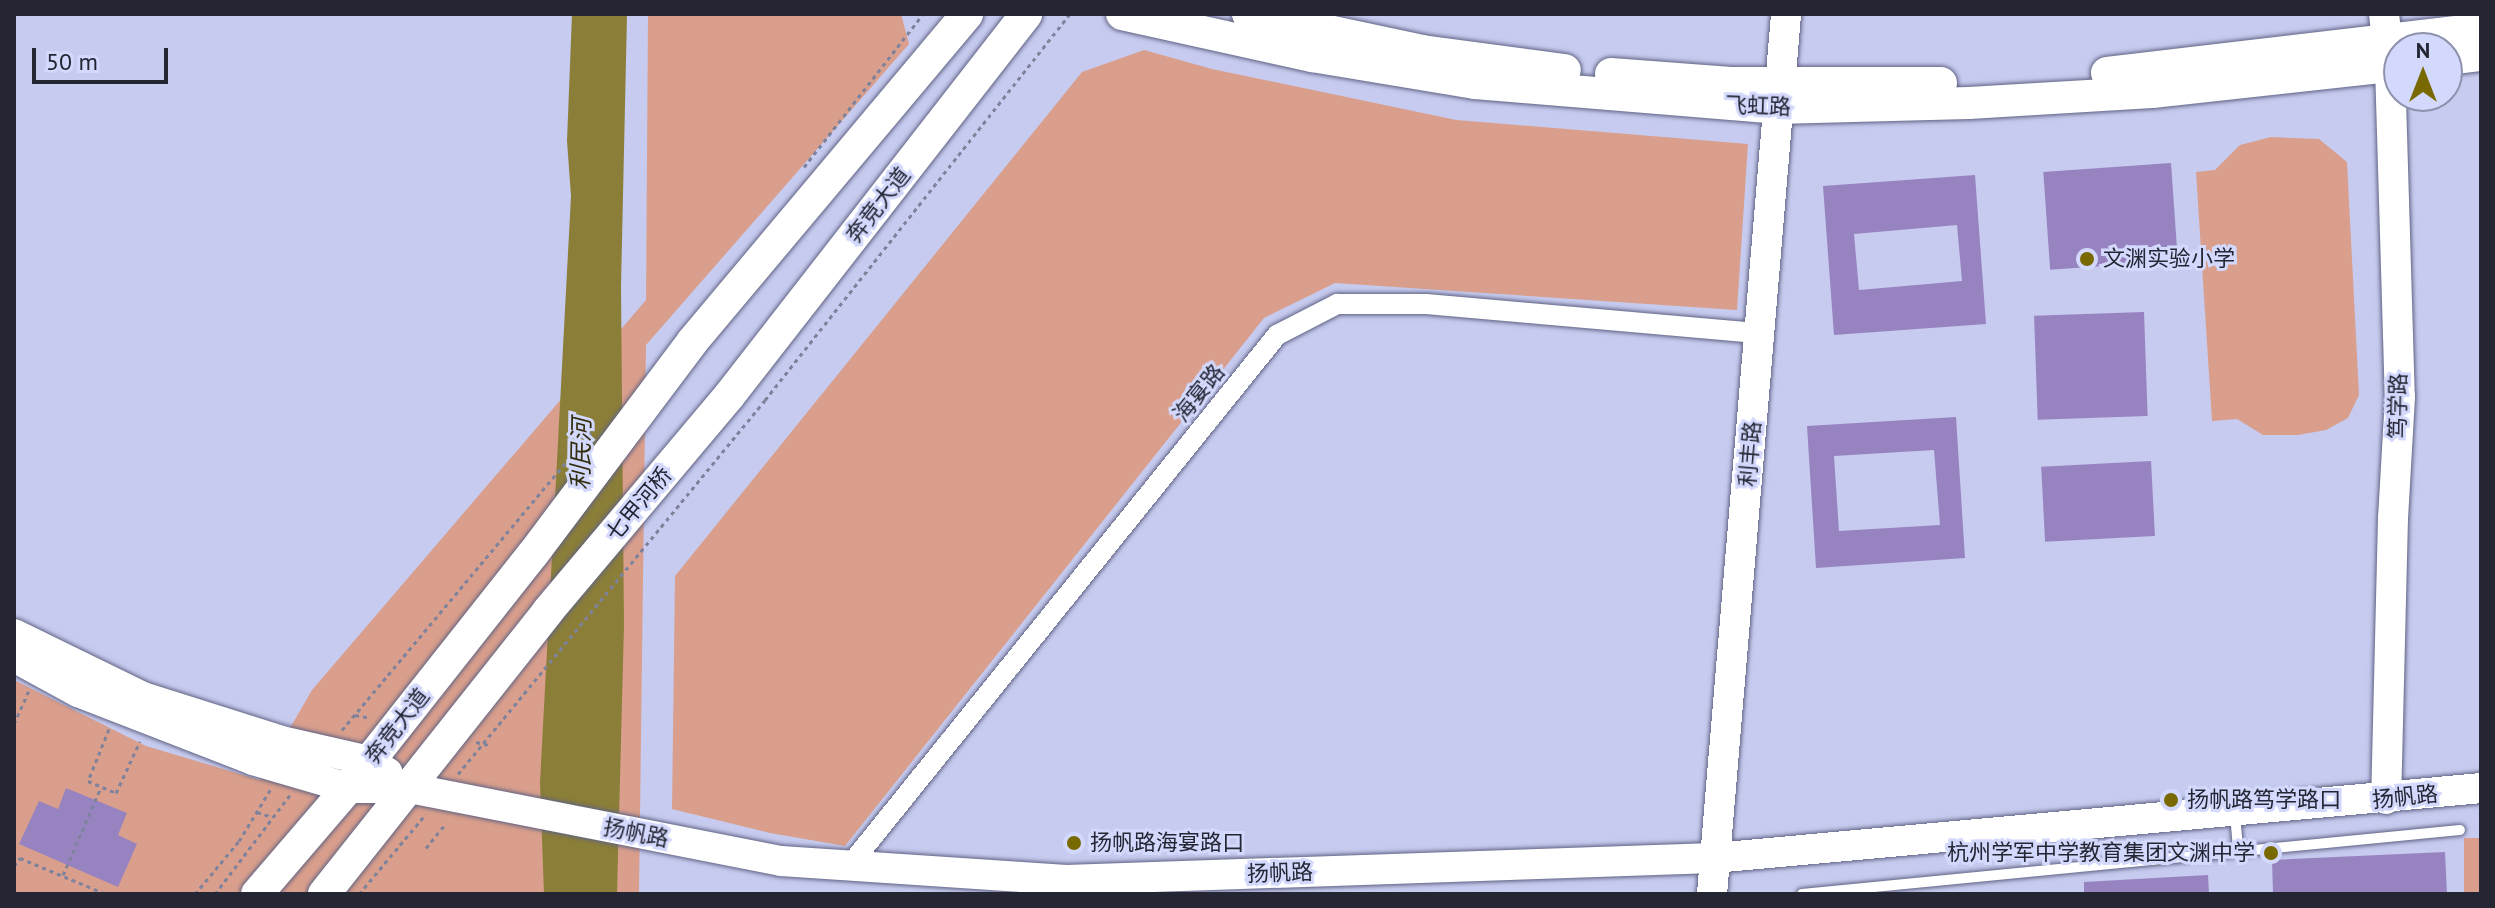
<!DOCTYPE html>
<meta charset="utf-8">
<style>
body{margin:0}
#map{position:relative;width:2495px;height:908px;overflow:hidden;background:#c6cbef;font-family:"PT Sans","Noto Sans SC",sans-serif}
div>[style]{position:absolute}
.green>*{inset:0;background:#da9f8c;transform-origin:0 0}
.water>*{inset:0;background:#8b7e38}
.building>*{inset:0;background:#9883c1;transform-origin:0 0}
.path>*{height:3px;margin-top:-1.5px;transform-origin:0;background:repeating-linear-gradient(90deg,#7e829b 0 4px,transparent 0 8px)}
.roads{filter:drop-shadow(0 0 2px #606383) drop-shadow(0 0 2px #606383)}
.lane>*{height:10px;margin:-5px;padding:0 5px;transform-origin:5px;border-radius:5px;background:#fff}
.street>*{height:20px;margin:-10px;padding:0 10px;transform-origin:10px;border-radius:10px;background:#fff}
.secondary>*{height:30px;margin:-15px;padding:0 15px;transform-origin:15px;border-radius:15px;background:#fff}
.primary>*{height:32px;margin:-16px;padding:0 16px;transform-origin:16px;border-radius:16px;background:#fff}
.dots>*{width:22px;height:22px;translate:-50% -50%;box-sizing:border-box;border:4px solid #d3d8fd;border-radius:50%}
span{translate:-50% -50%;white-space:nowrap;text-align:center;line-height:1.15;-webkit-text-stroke:6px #d3d8fd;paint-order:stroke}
.street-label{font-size:22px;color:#242633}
.poi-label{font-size:22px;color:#242633}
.left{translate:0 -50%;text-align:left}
.right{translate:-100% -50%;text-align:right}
.water-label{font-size:24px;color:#312c0b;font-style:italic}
.frame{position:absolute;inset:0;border:16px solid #242633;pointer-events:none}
.north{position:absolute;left:2383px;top:32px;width:80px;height:80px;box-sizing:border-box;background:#d3d8fd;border:2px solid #8d91ac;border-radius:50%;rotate:0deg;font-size:22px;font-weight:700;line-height:32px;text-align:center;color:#242633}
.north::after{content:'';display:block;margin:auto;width:28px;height:36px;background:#786900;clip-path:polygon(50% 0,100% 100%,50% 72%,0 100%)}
.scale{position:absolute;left:32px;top:48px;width:136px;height:36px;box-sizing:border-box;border:4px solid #242633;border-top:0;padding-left:10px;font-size:24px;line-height:28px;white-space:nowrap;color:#242633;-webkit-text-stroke:6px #d3d8fd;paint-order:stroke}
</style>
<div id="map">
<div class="green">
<i style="clip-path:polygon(648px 14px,901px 14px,909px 44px,646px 345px,639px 894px,14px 894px,14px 680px,146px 746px,260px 780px,312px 690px,646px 300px)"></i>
<i style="clip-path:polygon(1144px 50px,1212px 69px,1456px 120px,1748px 144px,1737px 310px,1335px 283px,1264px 318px,845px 846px,770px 833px,672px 809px,675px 576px,1082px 72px)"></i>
<i style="clip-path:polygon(2271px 137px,2319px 139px,2347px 162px,2359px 395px,2348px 418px,2326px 430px,2298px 435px,2263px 435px,2237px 419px,2212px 421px,2196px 172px,2215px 170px,2240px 145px)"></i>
<i style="left:2481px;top:838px;width:56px;height:17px;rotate:90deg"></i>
</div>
<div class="water">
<i style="clip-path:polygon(572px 14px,627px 14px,621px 286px,624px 626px,617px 894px,544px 894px,540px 783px,571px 196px,567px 141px)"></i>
</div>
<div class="building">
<i style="left:2171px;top:163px;width:98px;height:128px;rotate:86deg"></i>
<i style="clip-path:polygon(evenodd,1975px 175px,1986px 324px,1834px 335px,1823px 186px,1975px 175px,1957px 225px,1962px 281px,1859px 290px,1854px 234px,1957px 225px)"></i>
<i style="left:2144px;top:312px;width:104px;height:110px;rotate:88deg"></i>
<i style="clip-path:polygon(evenodd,1956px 417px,1965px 558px,1816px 568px,1807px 426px,1956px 417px,1934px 450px,1940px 525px,1839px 531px,1834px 456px,1934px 450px)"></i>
<i style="left:2151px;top:461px;width:75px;height:110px;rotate:87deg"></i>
<i style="clip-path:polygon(66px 788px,127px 813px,118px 835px,137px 844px,118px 887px,19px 844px,39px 801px,58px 809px)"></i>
<i style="clip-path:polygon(2445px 852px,2447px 894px,2273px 894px,2272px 860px)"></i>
<i style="clip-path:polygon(2208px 875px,2209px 894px,2084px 894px,2084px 882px)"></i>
</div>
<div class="path">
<i style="left:804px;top:167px;width:194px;rotate:-52.1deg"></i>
<i style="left:355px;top:715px;width:16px;rotate:11deg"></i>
<i style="left:14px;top:724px;width:36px;rotate:-66deg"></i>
<i style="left:109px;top:729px;width:56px;rotate:112deg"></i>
<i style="left:88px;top:781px;width:30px;rotate:23deg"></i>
<i style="left:116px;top:793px;width:57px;rotate:-65.2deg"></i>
<i style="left:342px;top:730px;width:393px;rotate:-50.1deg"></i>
<i style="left:476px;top:742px;width:13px;rotate:13deg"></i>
<i style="left:458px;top:774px;width:484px;rotate:-50.6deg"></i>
<i style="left:765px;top:400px;width:492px;rotate:-51.7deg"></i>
<i style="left:257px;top:812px;width:16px;rotate:18deg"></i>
<i style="left:426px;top:848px;width:32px;rotate:-51deg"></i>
<i style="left:14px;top:866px;width:10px;rotate:-53deg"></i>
<i style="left:20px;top:858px;width:93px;rotate:22.7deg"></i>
<i style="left:63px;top:875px;width:96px;rotate:-66.6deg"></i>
<i style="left:195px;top:894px;width:69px;rotate:-50.3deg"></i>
<i style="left:239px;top:841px;width:60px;rotate:-58.7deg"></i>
<i style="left:215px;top:894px;width:124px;rotate:-52.9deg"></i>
<i style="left:359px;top:894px;width:104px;rotate:-50.1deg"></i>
</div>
<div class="roads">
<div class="lane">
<i style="left:2235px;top:814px;width:37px;rotate:85deg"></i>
<i style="left:1802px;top:894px;width:661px;rotate:-5.56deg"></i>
</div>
<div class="street">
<i style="left:850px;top:865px;width:681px;rotate:-51.14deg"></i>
<i style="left:1277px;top:335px;width:68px;rotate:-27.3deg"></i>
<i style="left:1337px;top:304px;width:89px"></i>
<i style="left:1426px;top:304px;width:335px;rotate:5deg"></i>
</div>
<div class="secondary">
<i style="left:2384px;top:14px;width:52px;rotate:83.4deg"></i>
<i style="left:2390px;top:66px;width:331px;rotate:88.3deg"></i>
<i style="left:2400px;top:397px;width:121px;rotate:93.3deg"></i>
<i style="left:2393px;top:518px;width:281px;rotate:91.4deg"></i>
<i style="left:14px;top:634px;width:144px;rotate:26deg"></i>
<i style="left:143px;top:697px;width:146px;rotate:17.6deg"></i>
<i style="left:282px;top:741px;width:89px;rotate:12.9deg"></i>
<i style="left:369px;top:761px;width:22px;rotate:32deg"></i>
<i style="left:14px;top:657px;width:73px;rotate:28.7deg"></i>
<i style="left:78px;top:692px;width:188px;rotate:21.2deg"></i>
<i style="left:253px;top:760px;width:99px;rotate:16.4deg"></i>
<i style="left:348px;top:788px;width:61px"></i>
<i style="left:409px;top:788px;width:379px;rotate:11.1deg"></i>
<i style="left:781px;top:861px;width:286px;rotate:3.8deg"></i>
<i style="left:1066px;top:880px;width:648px;rotate:-1.94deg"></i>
<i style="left:1714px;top:858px;width:770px;rotate:-5.21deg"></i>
<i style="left:1712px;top:894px;width:883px;rotate:-85.19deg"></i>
</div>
<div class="primary">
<i style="left:1122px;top:14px;width:195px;rotate:12.5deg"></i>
<i style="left:1312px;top:56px;width:165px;rotate:9.4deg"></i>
<i style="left:1475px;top:83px;width:303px;rotate:4.7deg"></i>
<i style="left:1777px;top:108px;width:192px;rotate:-1.5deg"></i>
<i style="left:1969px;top:103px;width:183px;rotate:-3.4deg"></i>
<i style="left:2152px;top:92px;width:248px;rotate:-6.2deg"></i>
<i style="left:1248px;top:14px;width:178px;rotate:12deg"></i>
<i style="left:1422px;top:51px;width:144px;rotate:7.6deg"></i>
<i style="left:2447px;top:59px;width:34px;rotate:-7deg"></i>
<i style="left:2107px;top:73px;width:377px;rotate:-6.7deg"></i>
<i style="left:1611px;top:74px;width:120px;rotate:4.3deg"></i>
<i style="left:1731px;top:83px;width:210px"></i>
<i style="left:257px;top:894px;width:140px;rotate:-49.4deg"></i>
<i style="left:348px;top:788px;width:298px;rotate:-51.7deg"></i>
<i style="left:533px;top:554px;width:265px;rotate:-53.1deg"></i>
<i style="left:692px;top:342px;width:428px;rotate:-50deg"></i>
<i style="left:324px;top:894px;width:361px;rotate:-51.6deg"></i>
<i style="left:548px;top:611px;width:281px;rotate:-49.9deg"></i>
<i style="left:729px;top:396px;width:484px;rotate:-52.1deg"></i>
</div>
</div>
<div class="dots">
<i style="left:2087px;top:259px;background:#786900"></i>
<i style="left:2171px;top:800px;background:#786900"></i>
<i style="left:1074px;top:843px;background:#786900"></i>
<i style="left:2271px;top:853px;background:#786900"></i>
</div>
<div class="street-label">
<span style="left:1758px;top:106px;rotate:2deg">飞虹路</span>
<span style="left:878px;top:205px;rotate:-52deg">奔竞大道</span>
<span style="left:1199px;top:393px;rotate:-51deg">海宴路</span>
<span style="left:2398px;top:406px;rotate:-89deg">笃学路</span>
<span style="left:1750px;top:454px;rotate:-85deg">利丰路</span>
<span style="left:639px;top:504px;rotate:-50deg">七甲河桥</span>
<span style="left:397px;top:726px;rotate:-52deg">奔竞大道</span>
<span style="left:2405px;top:797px;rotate:-6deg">扬帆路</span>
<span style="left:636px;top:833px;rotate:11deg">扬帆路</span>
<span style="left:1280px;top:873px;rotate:-2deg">扬帆路</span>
</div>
<div class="poi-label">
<span class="left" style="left:2103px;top:259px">文渊实验小学</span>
<span class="left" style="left:2187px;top:800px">扬帆路笃学路口</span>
<span class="left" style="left:1090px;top:843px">扬帆路海宴路口</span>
<span class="right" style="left:2255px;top:853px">杭州学军中学教育集团文渊中学</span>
</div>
<div class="water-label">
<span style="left:581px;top:454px;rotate:-89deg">利民河</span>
</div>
<div class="frame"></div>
<div class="north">N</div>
<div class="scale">50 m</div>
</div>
